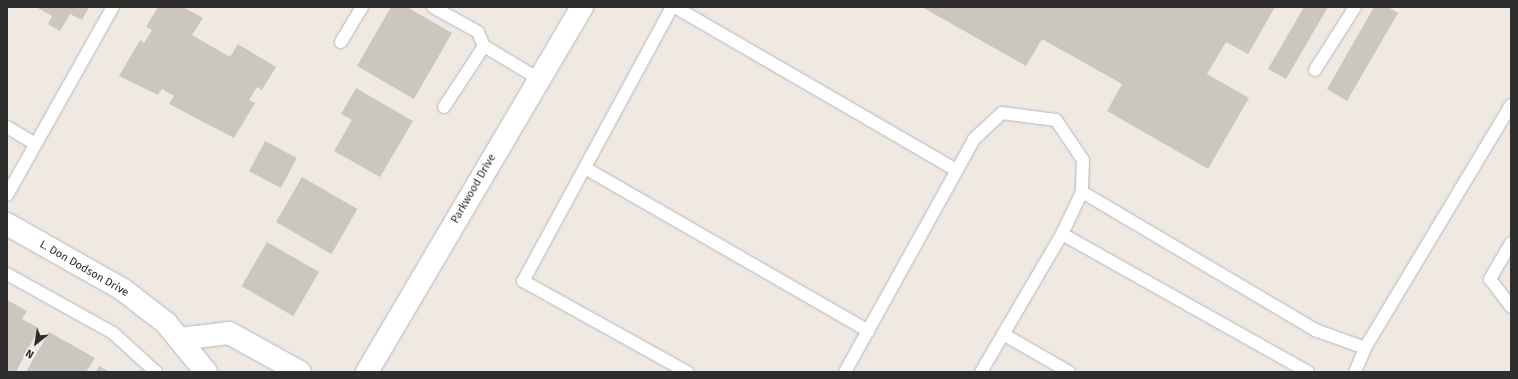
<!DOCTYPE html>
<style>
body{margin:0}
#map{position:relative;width:1518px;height:379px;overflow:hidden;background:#efe9e1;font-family:"Fira Sans",sans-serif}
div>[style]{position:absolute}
.building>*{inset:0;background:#cbc7bf;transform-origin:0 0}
.roads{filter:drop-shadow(0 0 1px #b4b7c1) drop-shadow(0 0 1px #b4b7c1)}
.lane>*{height:12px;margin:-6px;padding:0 6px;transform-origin:6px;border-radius:6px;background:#fff}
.street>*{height:22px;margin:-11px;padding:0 11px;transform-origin:11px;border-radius:11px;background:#fff}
.secondary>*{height:22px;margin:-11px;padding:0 11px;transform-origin:11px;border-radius:11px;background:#fff}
span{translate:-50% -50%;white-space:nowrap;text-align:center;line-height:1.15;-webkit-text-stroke:3px #fff;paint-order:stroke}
.street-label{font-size:11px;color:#2e2e2e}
.frame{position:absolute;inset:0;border:8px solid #2e2e2e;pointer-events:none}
.north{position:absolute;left:16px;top:323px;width:40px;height:40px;-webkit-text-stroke:3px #fff;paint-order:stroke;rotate:210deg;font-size:11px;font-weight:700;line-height:16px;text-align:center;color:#2e2e2e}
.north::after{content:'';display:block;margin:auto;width:14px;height:18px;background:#2e2e2e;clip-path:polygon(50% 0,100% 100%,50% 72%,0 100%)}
</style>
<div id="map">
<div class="building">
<i style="clip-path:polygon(36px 7px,89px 7px,82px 20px,70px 14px,60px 31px,48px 24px,52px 16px)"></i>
<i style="clip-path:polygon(158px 7px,183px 7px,203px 18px,192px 35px,230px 57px,238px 44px,276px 67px,262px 90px,257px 87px,249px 100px,255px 103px,234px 138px,169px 104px,174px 96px,162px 89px,158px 95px,119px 76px,140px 40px,144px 43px,152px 30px,146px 27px)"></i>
<i style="clip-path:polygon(391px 7px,407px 7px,452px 33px,414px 99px,357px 66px)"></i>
<i style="clip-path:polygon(922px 7px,1275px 7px,1248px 54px,1226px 42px,1207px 74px,1249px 98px,1208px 169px,1107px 111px,1122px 84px,1042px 39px,1026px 66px)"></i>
<i style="clip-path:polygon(1304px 7px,1328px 7px,1286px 79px,1268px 69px)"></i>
<i style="clip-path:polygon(1374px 7px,1388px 7px,1398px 13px,1347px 101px,1327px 89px)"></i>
<i style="clip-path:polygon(356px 88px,413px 121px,380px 177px,334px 151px,352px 120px,341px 114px)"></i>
<i style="left:265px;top:141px;width:36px;height:34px;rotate:28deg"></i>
<i style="left:302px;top:177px;width:64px;height:52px;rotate:30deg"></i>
<i style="left:267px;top:242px;width:60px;height:51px;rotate:30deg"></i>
<i style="clip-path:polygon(7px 300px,27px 311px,22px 319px,39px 328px,16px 372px,7px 372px)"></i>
<i style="clip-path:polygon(49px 332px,95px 358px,86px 372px,26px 372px)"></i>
<i style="clip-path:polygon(99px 366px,110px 372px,96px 372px)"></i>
</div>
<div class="roads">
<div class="lane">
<i style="left:433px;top:7px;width:51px;rotate:29.1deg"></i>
<i style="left:478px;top:32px;width:15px;rotate:67deg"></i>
<i style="left:672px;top:7px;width:312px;rotate:118.5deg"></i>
<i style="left:523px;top:281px;width:188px;rotate:29deg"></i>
<i style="left:675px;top:7px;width:325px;rotate:30.1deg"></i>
<i style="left:341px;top:42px;width:41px;rotate:-59deg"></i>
<i style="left:1315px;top:70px;width:75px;rotate:-57.6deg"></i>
<i style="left:444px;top:107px;width:73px;rotate:-56.7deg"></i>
<i style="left:484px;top:46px;width:64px;rotate:31deg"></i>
<i style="left:7px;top:127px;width:33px;rotate:31deg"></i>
<i style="left:585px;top:168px;width:327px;rotate:29.9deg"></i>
<i style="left:1082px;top:192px;width:271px;rotate:30.6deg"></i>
<i style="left:1315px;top:330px;width:53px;rotate:19.8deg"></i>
<i style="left:1365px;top:348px;width:283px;rotate:-59deg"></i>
<i style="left:7px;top:195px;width:216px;rotate:-60.6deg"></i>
<i style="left:1062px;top:234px;width:282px;rotate:29.3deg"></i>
<i style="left:1511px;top:243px;width:42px;rotate:120.3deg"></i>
<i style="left:1490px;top:279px;width:35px;rotate:53deg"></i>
<i style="left:7px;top:274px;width:121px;rotate:29.1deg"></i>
<i style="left:113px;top:333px;width:58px;rotate:42.2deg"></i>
<i style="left:1003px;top:334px;width:76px;rotate:29.9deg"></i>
<i style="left:845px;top:372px;width:266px;rotate:-61deg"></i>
<i style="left:974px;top:139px;width:38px;rotate:-43deg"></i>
<i style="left:1002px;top:113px;width:54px;rotate:7.4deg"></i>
<i style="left:1056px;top:120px;width:48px;rotate:56deg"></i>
<i style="left:1083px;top:160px;width:32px;rotate:92deg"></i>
<i style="left:1082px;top:192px;width:47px;rotate:115.5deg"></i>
<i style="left:1062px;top:234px;width:160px;rotate:120.4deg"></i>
<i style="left:1355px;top:372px;width:26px;rotate:-67deg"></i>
</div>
<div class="street">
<i style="left:367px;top:372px;width:424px;rotate:-59.5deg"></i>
</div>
<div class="secondary">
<i style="left:7px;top:224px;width:132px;rotate:29.5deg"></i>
<i style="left:122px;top:289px;width:56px;rotate:37.7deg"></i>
<i style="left:166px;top:323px;width:63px;rotate:50.8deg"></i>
<i style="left:179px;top:339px;width:50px;rotate:-6.8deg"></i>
<i style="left:229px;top:333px;width:81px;rotate:28.8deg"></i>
</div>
</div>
<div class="street-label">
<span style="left:474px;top:189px;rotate:-60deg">Parkwood Drive</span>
<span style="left:84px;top:269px;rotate:30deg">L. Don Dodson Drive</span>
</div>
<div class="frame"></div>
<div class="north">N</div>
</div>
